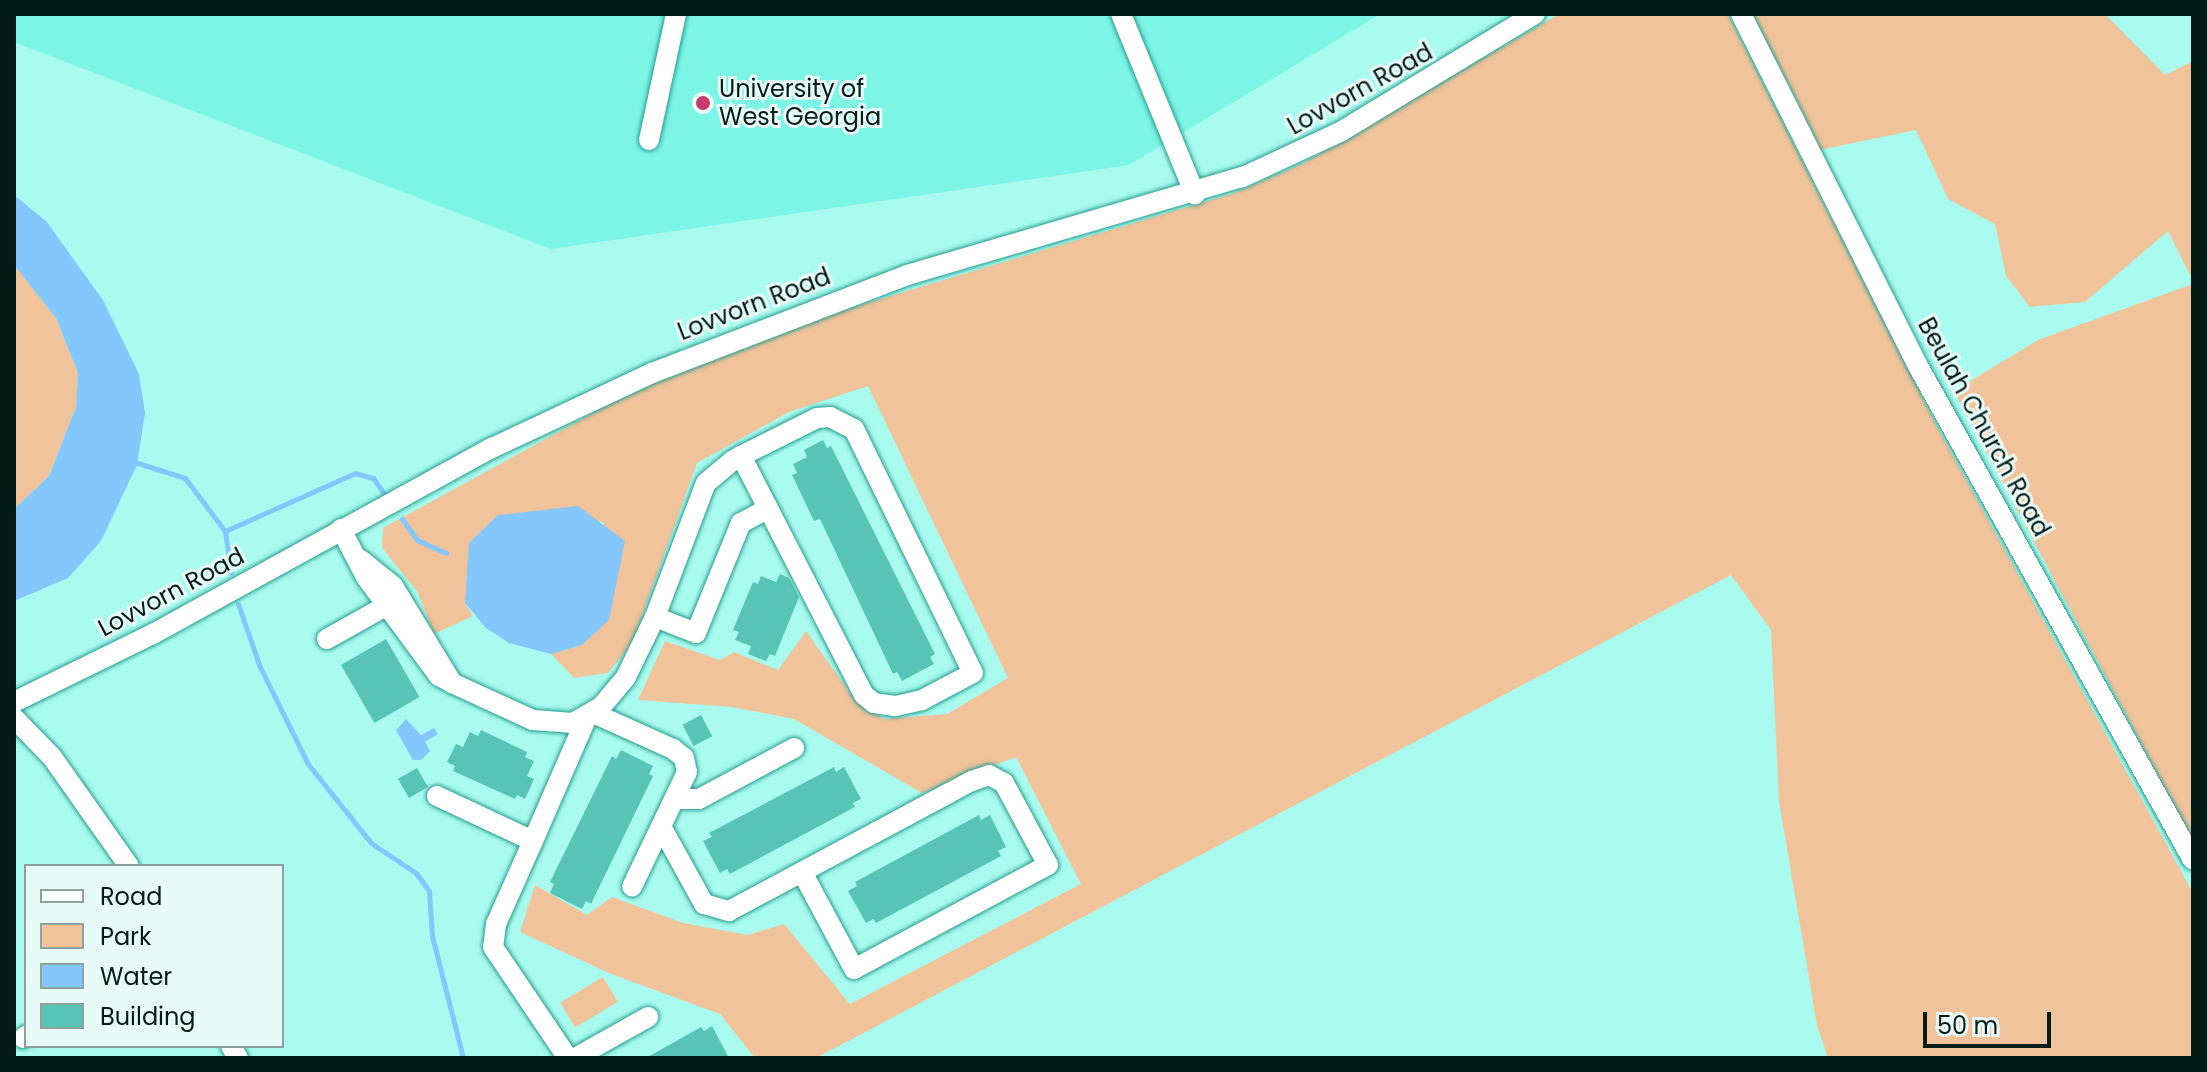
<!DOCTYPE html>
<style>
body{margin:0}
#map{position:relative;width:2207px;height:1072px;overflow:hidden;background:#a9fbef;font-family:Poppins,sans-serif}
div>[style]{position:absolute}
.built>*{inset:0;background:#7cf5e4}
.green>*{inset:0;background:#f1c39a;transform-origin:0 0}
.water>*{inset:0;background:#83c7fd}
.stream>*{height:5px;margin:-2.5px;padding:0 2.5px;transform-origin:2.5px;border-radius:2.5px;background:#83c7fd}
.building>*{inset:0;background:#58c4b6;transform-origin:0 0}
.roads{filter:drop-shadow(0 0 2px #269c8f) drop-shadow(0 0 2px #269c8f)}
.minor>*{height:20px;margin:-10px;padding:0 10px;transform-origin:10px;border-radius:10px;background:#fff}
.dots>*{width:22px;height:22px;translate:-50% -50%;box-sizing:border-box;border:4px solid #e8fbf7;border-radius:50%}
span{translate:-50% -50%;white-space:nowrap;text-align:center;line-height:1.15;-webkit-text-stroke:6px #e8fbf7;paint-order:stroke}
.poi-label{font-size:24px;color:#041b18}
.left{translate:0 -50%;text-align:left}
.street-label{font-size:24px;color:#041b18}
.frame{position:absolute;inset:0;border:16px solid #041b18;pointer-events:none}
.legend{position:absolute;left:24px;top:864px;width:260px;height:184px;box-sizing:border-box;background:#e8fbf7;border:2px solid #8da19e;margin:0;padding:10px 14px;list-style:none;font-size:24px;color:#041b18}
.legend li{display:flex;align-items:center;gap:16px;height:40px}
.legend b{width:40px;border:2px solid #8da19e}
.scale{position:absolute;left:1923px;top:1012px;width:128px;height:36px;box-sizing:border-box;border:4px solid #041b18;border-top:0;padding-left:10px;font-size:24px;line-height:28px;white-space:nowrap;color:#041b18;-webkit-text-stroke:6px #e8fbf7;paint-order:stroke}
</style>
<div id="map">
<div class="built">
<i style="clip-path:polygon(14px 14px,1380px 14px,1129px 165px,551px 249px,14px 42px)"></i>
</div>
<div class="green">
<i style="clip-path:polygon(1559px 14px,1728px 14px,1940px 432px,2193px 893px,2193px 1058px,1828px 1058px,1817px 1025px,1779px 801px,1771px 630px,1731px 575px,816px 1058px,755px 1058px,720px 1014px,611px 974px,520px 932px,535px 885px,587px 915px,612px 897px,683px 923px,748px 935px,784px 924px,850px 1004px,1081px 884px,1016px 757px,922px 793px,794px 719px,732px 707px,638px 700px,665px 641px,720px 660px,734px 652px,778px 670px,806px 631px,855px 700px,884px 719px,947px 714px,1008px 678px,868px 386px,789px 412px,697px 463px,632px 644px,608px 673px,574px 678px,551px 654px,582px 645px,604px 523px,581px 514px,465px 603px,473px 616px,434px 634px,417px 591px,382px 548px,383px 528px,626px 395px,764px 334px,1234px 193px,1302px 164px)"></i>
<i style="clip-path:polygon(1751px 14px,2105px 14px,2165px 75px,2193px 61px,2193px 281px,2168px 231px,2085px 302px,2030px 307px,2006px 276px,1995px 224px,1948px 199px,1916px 130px,1819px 150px)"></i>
<i style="clip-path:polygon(14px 265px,56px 318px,78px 373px,76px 407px,49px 476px,14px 509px)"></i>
<i style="clip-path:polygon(2193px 284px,2193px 841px,1954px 391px,2038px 340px)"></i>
<i style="left:603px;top:977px;width:29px;height:50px;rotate:59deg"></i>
</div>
<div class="water">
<i style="clip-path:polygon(14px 195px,46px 221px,103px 300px,139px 374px,145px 413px,137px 465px,101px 541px,68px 578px,14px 601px,14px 509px,49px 476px,76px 407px,78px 373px,56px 318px,14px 265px)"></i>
<i style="clip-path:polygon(578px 506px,625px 541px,609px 620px,582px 645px,551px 654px,509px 643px,486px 628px,465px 603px,469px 543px,498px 515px)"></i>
<i style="clip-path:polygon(406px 719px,421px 735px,434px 728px,438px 734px,425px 742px,430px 751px,421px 760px,413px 760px,396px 730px)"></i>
</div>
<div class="stream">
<i style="left:132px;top:461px;width:56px;rotate:17.8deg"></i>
<i style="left:185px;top:478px;width:66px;rotate:53deg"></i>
<i style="left:225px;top:531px;width:42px;rotate:81.9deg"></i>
<i style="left:402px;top:519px;width:26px;rotate:54deg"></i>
<i style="left:417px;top:540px;width:32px;rotate:24deg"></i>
<i style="left:225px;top:531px;width:142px;rotate:-24deg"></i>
<i style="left:355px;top:473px;width:19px;rotate:16deg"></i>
<i style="left:373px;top:478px;width:19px;rotate:55deg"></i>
<i style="left:238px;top:604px;width:67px;rotate:70.8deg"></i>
<i style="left:260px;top:667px;width:108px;rotate:63.7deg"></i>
<i style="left:308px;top:764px;width:101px;rotate:51.4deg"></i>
<i style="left:371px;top:843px;width:54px;rotate:33.7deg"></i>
<i style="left:416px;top:873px;width:22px;rotate:54deg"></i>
<i style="left:429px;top:891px;width:45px;rotate:86.2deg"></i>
<i style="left:432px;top:936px;width:126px;rotate:75.7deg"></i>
</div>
<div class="building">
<i style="clip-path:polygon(823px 440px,827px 448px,831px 446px,935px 654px,930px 657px,934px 664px,902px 681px,897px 672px,893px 674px,820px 519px,814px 521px,792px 475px,797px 473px,793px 464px,807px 457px,804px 450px)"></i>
<i style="clip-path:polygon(780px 574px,789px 578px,799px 597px,775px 656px,770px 654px,766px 661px,748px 654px,751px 646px,735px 640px,739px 632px,733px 630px,753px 582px,758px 584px,761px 576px,776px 582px)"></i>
<i style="left:386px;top:639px;width:67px;height:52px;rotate:60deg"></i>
<i style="left:701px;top:715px;width:24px;height:21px;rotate:62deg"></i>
<i style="clip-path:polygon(481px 730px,527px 752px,525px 757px,534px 761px,527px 776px,534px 779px,525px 799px,517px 795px,515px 799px,453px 771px,455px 766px,447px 762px,456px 744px,463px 747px,470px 732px,478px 736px)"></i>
<i style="clip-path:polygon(621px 750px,653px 766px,649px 774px,653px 776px,591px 904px,586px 901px,582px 909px,550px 893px,554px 884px,550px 882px,612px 756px,616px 759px)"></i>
<i style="clip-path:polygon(834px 767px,836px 772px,844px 767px,861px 799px,853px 803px,855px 807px,730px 874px,727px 869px,720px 873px,703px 841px,712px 837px,709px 833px)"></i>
<i style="left:417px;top:768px;width:22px;height:22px;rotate:60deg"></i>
<i style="clip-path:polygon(979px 815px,981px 820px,990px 815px,1006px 847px,998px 851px,1001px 856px,876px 923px,873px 919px,866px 923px,848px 891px,857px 886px,855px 882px)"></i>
<i style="clip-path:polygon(712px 1026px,729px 1058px,646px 1058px,701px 1027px,704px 1031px)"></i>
</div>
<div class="roads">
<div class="minor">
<i style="left:1121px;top:14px;width:195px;rotate:67.7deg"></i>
<i style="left:1741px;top:14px;width:394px;rotate:63.3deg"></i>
<i style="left:1918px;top:366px;width:565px;rotate:60.9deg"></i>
<i style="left:649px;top:140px;width:129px;rotate:-77.9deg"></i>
<i style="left:341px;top:529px;width:54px;rotate:62.5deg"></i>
<i style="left:366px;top:577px;width:123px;rotate:53.6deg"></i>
<i style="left:439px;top:676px;width:15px;rotate:28deg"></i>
<i style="left:452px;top:683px;width:114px;rotate:-121.3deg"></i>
<i style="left:393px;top:586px;width:41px;rotate:-140.9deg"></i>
<i style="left:655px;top:617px;width:44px;rotate:21.3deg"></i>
<i style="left:696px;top:633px;width:119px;rotate:-67.8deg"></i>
<i style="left:741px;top:523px;width:30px;rotate:-28deg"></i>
<i style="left:327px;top:639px;width:84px;rotate:-29.3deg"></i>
<i style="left:452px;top:683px;width:89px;rotate:24.6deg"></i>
<i style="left:533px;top:720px;width:40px;rotate:4.3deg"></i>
<i style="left:573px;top:723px;width:32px;rotate:-30deg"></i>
<i style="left:601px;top:707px;width:39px;rotate:-50deg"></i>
<i style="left:626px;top:677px;width:67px;rotate:-64.2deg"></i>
<i style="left:655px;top:617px;width:143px;rotate:-69.2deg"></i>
<i style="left:706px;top:483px;width:34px;rotate:-40deg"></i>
<i style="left:732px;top:461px;width:10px;rotate:-29deg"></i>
<i style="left:741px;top:456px;width:85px;rotate:-26.6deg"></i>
<i style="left:817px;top:418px;width:13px;rotate:-4deg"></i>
<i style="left:830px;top:417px;width:27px;rotate:27deg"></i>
<i style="left:854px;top:429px;width:271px;rotate:64deg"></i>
<i style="left:973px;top:673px;width:58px;rotate:152.1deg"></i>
<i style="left:922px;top:700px;width:28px;rotate:167deg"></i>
<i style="left:895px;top:706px;width:21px;rotate:-172deg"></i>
<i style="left:874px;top:703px;width:13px;rotate:-141deg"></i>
<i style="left:864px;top:695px;width:269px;rotate:-117.2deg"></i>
<i style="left:14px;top:702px;width:155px;rotate:-26.1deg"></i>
<i style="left:153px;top:634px;width:387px;rotate:-28.8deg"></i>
<i style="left:492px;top:448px;width:177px;rotate:-25.1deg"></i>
<i style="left:652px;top:373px;width:273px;rotate:-21deg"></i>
<i style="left:907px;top:275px;width:350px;rotate:-16.3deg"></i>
<i style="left:1243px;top:177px;width:107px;rotate:-24.9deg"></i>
<i style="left:1340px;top:132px;width:228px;rotate:-31.2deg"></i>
<i style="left:593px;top:713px;width:88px;rotate:24.2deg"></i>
<i style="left:673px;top:749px;width:14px;rotate:39deg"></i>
<i style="left:684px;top:758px;width:14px;rotate:78deg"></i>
<i style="left:687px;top:772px;width:127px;rotate:115.6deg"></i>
<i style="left:14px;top:718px;width:54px;rotate:45.7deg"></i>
<i style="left:52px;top:757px;width:133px;rotate:54.8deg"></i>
<i style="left:437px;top:796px;width:106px;rotate:25.1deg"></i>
<i style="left:533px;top:841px;width:135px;rotate:-66.5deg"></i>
<i style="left:678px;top:799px;width:21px"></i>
<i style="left:699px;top:799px;width:108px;rotate:-28.2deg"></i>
<i style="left:662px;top:828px;width:87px;rotate:61.1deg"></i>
<i style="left:704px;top:904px;width:26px;rotate:16deg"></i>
<i style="left:729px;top:911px;width:250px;rotate:-28.2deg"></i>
<i style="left:949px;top:793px;width:26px;rotate:-28deg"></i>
<i style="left:972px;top:781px;width:18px;rotate:-19deg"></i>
<i style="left:989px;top:775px;width:17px;rotate:28deg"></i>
<i style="left:1004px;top:783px;width:93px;rotate:61.8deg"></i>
<i style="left:1048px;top:865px;width:220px;rotate:151.8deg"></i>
<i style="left:854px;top:969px;width:110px;rotate:-118.2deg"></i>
<i style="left:533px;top:841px;width:91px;rotate:114deg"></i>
<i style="left:496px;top:924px;width:23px;rotate:97deg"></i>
<i style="left:493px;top:947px;width:134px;rotate:56deg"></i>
<i style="left:23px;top:1038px;width:4px;rotate:-34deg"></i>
<i style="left:231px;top:1046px;width:14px;rotate:60deg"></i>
<i style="left:575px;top:1058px;width:84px;rotate:-29.3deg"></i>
</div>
</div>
<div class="dots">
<i style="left:703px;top:103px;background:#c73b6c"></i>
</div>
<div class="poi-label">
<span class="left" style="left:719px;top:103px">University of<br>West Georgia</span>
</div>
<div class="street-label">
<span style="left:1360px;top:89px;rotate:-29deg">Lovvorn Road</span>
<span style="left:754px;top:304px;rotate:-21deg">Lovvorn Road</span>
<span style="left:1984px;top:427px;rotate:61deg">Beulah Church Road</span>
<span style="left:171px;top:592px;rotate:-28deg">Lovvorn Road</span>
</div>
<div class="frame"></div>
<ul class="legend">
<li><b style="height:10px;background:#fff"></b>Road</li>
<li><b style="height:22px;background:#f1c39a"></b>Park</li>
<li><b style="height:22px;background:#83c7fd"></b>Water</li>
<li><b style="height:22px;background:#58c4b6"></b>Building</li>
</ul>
<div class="scale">50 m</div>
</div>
